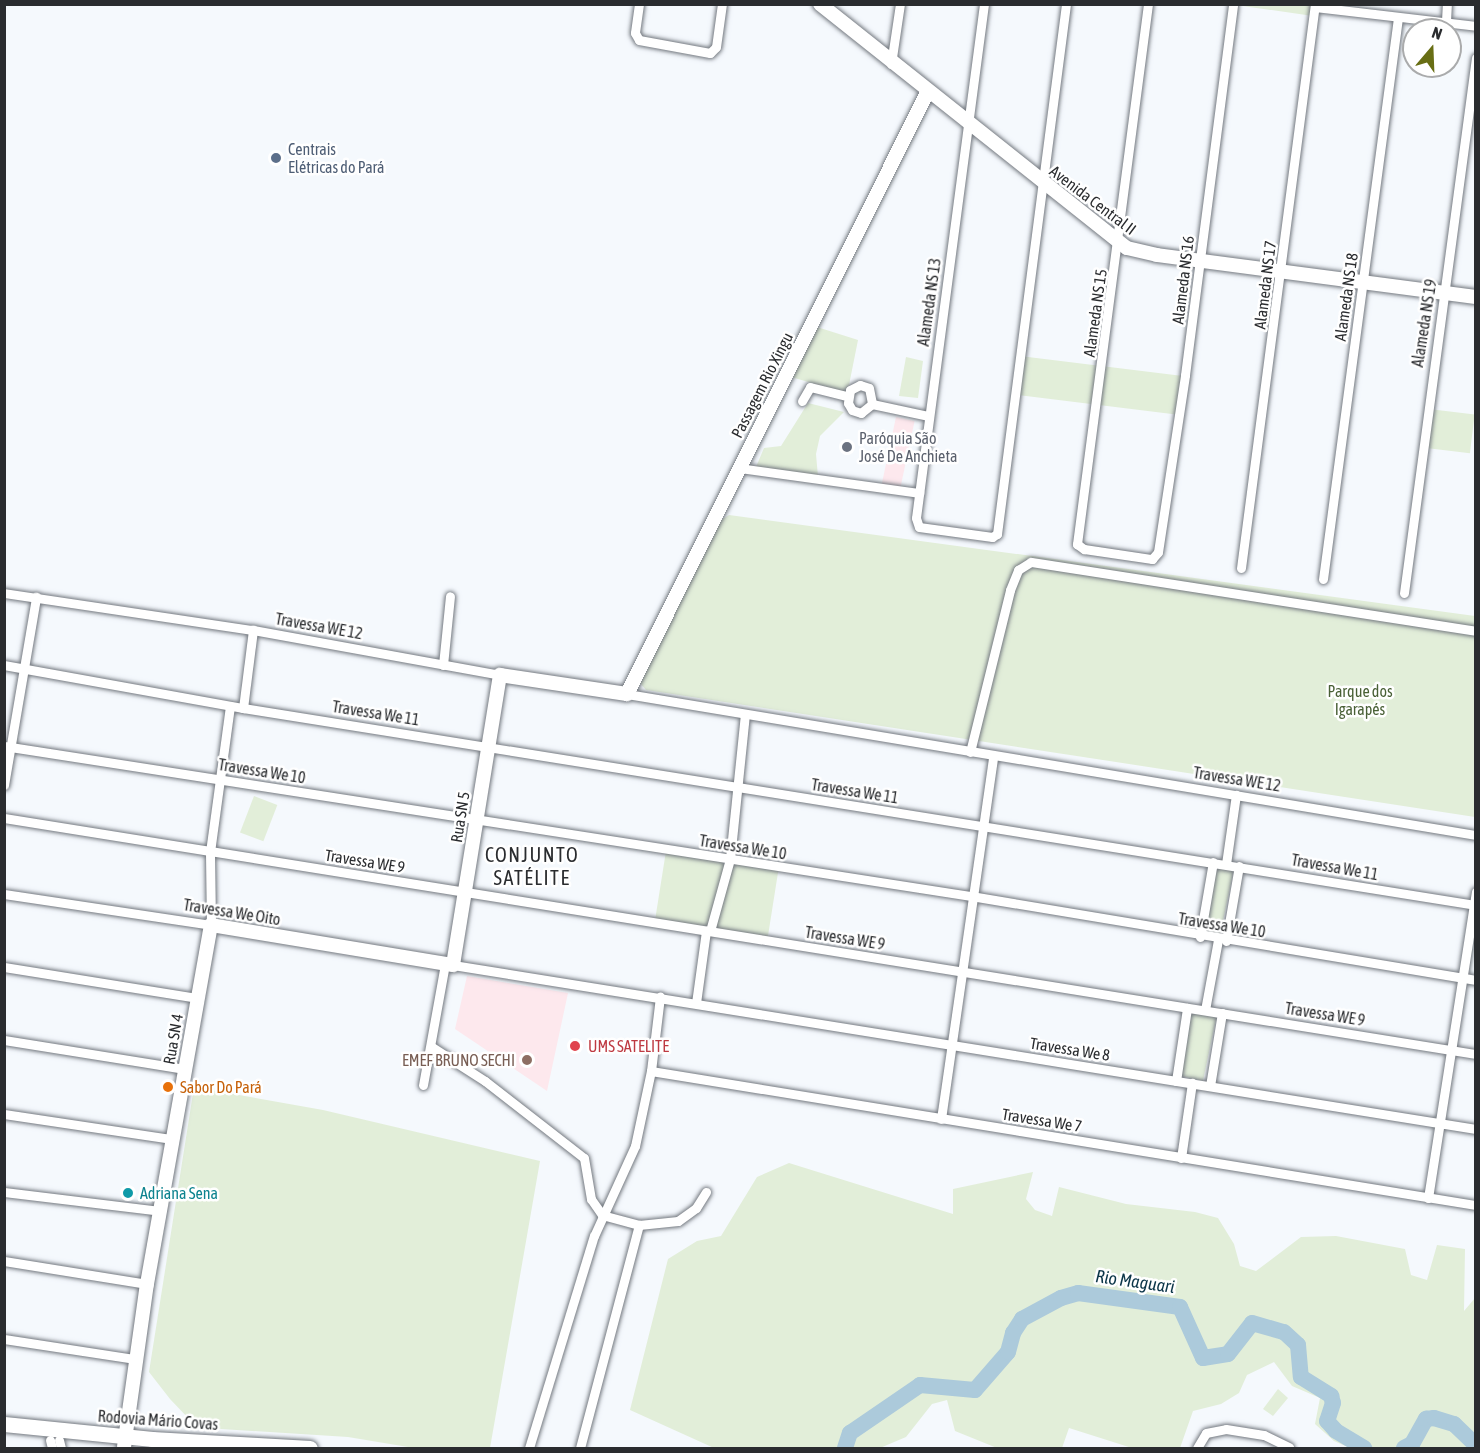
<!DOCTYPE html>
<meta charset="utf-8">
<style>
body{margin:0}
#map{position:relative;width:1480px;height:1453px;overflow:hidden;background:#f5f9fd;font-family:"Asap Condensed",sans-serif}
div>[style]{position:absolute}
.education>*{inset:0;background:#fde8ed;transform-origin:0 0}
.green>*{inset:0;background:#e2eed9;transform-origin:0 0}
.river>*{height:16px;margin:-8px;padding:0 8px;transform-origin:8px;border-radius:8px;background:#accadb}
.roads{filter:drop-shadow(0 0 2px #747980) drop-shadow(0 0 2px #747980)}
.street>*{height:9px;margin:-4.5px;padding:0 4.5px;transform-origin:4.5px;border-radius:4.5px;background:#fff}
.secondary>*{height:14px;margin:-7px;padding:0 7px;transform-origin:7px;border-radius:7px;background:#fff}
.primary>*{height:15px;margin:-7.5px;padding:0 7.5px;transform-origin:7.5px;border-radius:7.5px;background:#fff}
.dots>*{width:16px;height:16px;translate:-50% -50%;box-sizing:border-box;border:3px solid #fff;border-radius:50%}
span{translate:-50% -50%;white-space:nowrap;text-align:center;line-height:1.15;-webkit-text-stroke:5px #fff;paint-order:stroke}
.service-label{font-size:16px;color:#4e5e75}
.left{translate:0 -50%;text-align:left}
.street-label{font-size:16px;color:#2a2c2f}
.worship-label{font-size:16px;color:#5b616d}
.park-label{font-size:16px;color:#496036}
.health-label{font-size:16px;color:#be3a42}
.education-label{font-size:16px;color:#785e54}
.right{translate:-100% -50%;text-align:right}
.food-label{font-size:16px;color:#c56008}
.culture-label{font-size:16px;color:#0d838f}
.water-label{font-size:18px;color:#0b3548;font-style:italic}
.quarter-label{font-size:20px;color:#2a2c2f;letter-spacing:1.5px}
.frame{position:absolute;inset:0;border:6px solid #2a2c2f;pointer-events:none}
.north{position:absolute;left:1402px;top:18px;width:60px;height:60px;box-sizing:border-box;background:#fff;border:2px solid #aaabac;border-radius:50%;rotate:19deg;font-size:16px;font-weight:700;line-height:24px;text-align:center;color:#2a2c2f}
.north::after{content:'';display:block;margin:auto;width:21px;height:27px;background:#686e14;clip-path:polygon(50% 0,100% 100%,50% 72%,0 100%)}
</style>
<div id="map">
<div class="education">
<i style="left:896px;top:417px;width:19px;height:70px;rotate:12deg"></i>
<i style="clip-path:polygon(467px 976px,568px 993px,547px 1091px,455px 1029px)"></i>
</div>
<div class="green">
<i style="clip-path:polygon(1236px 5px,1315px 5px,1313px 16px)"></i>
<i style="clip-path:polygon(817px 327px,858px 340px,849px 385px,843px 392px,791px 377px)"></i>
<i style="left:1020px;top:356px;width:164px;height:39px;rotate:7deg"></i>
<i style="clip-path:polygon(906px 357px,923px 361px,918px 398px,899px 396px)"></i>
<i style="clip-path:polygon(808px 403px,844px 412px,820px 436px,816px 454px,818px 477px,756px 467px,764px 448px,781px 446px)"></i>
<i style="left:1429px;top:409px;width:46px;height:39px;rotate:7deg"></i>
<i style="clip-path:polygon(729px 515px,1475px 616px,1475px 817px,646px 690px,640px 683px,721px 520px)"></i>
<i style="left:254px;top:796px;width:25px;height:39px;rotate:21deg"></i>
<i style="left:666px;top:851px;width:114px;height:74px;rotate:9deg"></i>
<i style="left:1215px;top:867px;width:19px;height:68px;rotate:12deg"></i>
<i style="left:1192px;top:1012px;width:25px;height:65px;rotate:12deg"></i>
<i style="clip-path:polygon(194px 1087px,323px 1110px,540px 1161px,490px 1448px,414px 1448px,348px 1437px,221px 1429px,190px 1420px,170px 1399px,149px 1372px)"></i>
<i style="clip-path:polygon(789px 1163px,953px 1214px,953px 1189px,1033px 1172px,1026px 1199px,1035px 1210px,1052px 1216px,1059px 1187px,1126px 1204px,1195px 1212px,1218px 1218px,1234px 1244px,1240px 1266px,1256px 1271px,1301px 1237px,1336px 1236px,1405px 1249px,1411px 1275px,1427px 1280px,1437px 1245px,1465px 1249px,1464px 1311px,1475px 1298px,1475px 1448px,1350px 1448px,1334px 1441px,1315px 1424px,1320px 1398px,1292px 1386px,1274px 1362px,1247px 1375px,1239px 1393px,1221px 1404px,1193px 1411px,1180px 1448px,1132px 1448px,1069px 1428px,1062px 1448px,997px 1448px,955px 1431px,947px 1400px,932px 1404px,906px 1437px,880px 1448px,714px 1448px,630px 1410px,668px 1259px,697px 1241px,721px 1236px,757px 1177px)"></i>
<i style="clip-path:polygon(1278px 1389px,1288px 1398px,1273px 1416px,1263px 1409px)"></i>
</div>
<div class="river">
<i style="left:845px;top:1448px;width:16px;rotate:-72deg"></i>
<i style="left:850px;top:1433px;width:85px;rotate:-34.4deg"></i>
<i style="left:920px;top:1385px;width:55px;rotate:5.2deg"></i>
<i style="left:975px;top:1390px;width:50px;rotate:-49deg"></i>
<i style="left:1008px;top:1352px;width:20px;rotate:-75deg"></i>
<i style="left:1013px;top:1333px;width:17px;rotate:-57deg"></i>
<i style="left:1022px;top:1319px;width:44px;rotate:-28.3deg"></i>
<i style="left:1061px;top:1298px;width:18px;rotate:-16deg"></i>
<i style="left:1078px;top:1293px;width:103px;rotate:7.8deg"></i>
<i style="left:1180px;top:1307px;width:56px;rotate:65.7deg"></i>
<i style="left:1203px;top:1358px;width:25px;rotate:-9deg"></i>
<i style="left:1228px;top:1354px;width:39px;rotate:-52deg"></i>
<i style="left:1252px;top:1323px;width:33px;rotate:16deg"></i>
<i style="left:1284px;top:1332px;width:19px;rotate:43deg"></i>
<i style="left:1298px;top:1345px;width:32px;rotate:85deg"></i>
<i style="left:1301px;top:1377px;width:36px;rotate:32deg"></i>
<i style="left:1331px;top:1396px;width:7px;rotate:74deg"></i>
<i style="left:1333px;top:1403px;width:19px;rotate:108deg"></i>
<i style="left:1327px;top:1421px;width:13px;rotate:48deg"></i>
<i style="left:1336px;top:1431px;width:33px;rotate:31deg"></i>
<i style="left:1404px;top:1448px;width:9px;rotate:-27deg"></i>
<i style="left:1412px;top:1444px;width:29px;rotate:-61deg"></i>
<i style="left:1426px;top:1419px;width:8px;rotate:-7deg"></i>
<i style="left:1434px;top:1418px;width:21px;rotate:17deg"></i>
<i style="left:1454px;top:1424px;width:30px;rotate:44deg"></i>
</div>
<div class="roads">
<div class="street">
<i style="left:639px;top:4px;width:29px;rotate:98deg"></i>
<i style="left:635px;top:33px;width:8px;rotate:60deg"></i>
<i style="left:639px;top:40px;width:72px;rotate:10.4deg"></i>
<i style="left:710px;top:53px;width:8px;rotate:-45deg"></i>
<i style="left:716px;top:47px;width:43px;rotate:-82.1deg"></i>
<i style="left:984px;top:4px;width:518px;rotate:97.54deg"></i>
<i style="left:916px;top:518px;width:9px;rotate:72deg"></i>
<i style="left:919px;top:527px;width:74px;rotate:7.8deg"></i>
<i style="left:992px;top:537px;width:6px;rotate:-31deg"></i>
<i style="left:997px;top:534px;width:534px;rotate:-82.58deg"></i>
<i style="left:1148px;top:4px;width:545px;rotate:97.49deg"></i>
<i style="left:1077px;top:544px;width:9px;rotate:36deg"></i>
<i style="left:1084px;top:549px;width:69px;rotate:8.4deg"></i>
<i style="left:1152px;top:559px;width:9px;rotate:-49deg"></i>
<i style="left:1158px;top:552px;width:179px;rotate:-81.3deg"></i>
<i style="left:1185px;top:375px;width:374px;rotate:-82.6deg"></i>
<i style="left:1315px;top:7px;width:162px;rotate:6.7deg"></i>
<i style="left:1446px;top:21px;width:17px;rotate:-87deg"></i>
<i style="left:891px;top:64px;width:61px;rotate:-81.5deg"></i>
<i style="left:802px;top:401px;width:16px;rotate:-60deg"></i>
<i style="left:810px;top:387px;width:38px;rotate:14deg"></i>
<i style="left:872px;top:404px;width:14px;rotate:141deg"></i>
<i style="left:861px;top:413px;width:9px;rotate:-162deg"></i>
<i style="left:852px;top:410px;width:8px;rotate:-120deg"></i>
<i style="left:848px;top:403px;width:13px;rotate:-81deg"></i>
<i style="left:850px;top:390px;width:11px;rotate:-27deg"></i>
<i style="left:860px;top:385px;width:9px;rotate:18deg"></i>
<i style="left:869px;top:388px;width:16px;rotate:79deg"></i>
<i style="left:872px;top:404px;width:57px;rotate:12.1deg"></i>
<i style="left:739px;top:468px;width:182px;rotate:7.9deg"></i>
<i style="left:1241px;top:568px;width:569px;rotate:-82.53deg"></i>
<i style="left:1323px;top:579px;width:566px;rotate:-82.39deg"></i>
<i style="left:4px;top:593px;width:252px;rotate:8.5deg"></i>
<i style="left:253px;top:630px;width:251px;rotate:10.3deg"></i>
<i style="left:1404px;top:593px;width:540px;rotate:-82.34deg"></i>
<i style="left:4px;top:665px;width:243px;rotate:10.2deg"></i>
<i style="left:243px;top:708px;width:1249px;rotate:9.08deg"></i>
<i style="left:443px;top:665px;width:69px;rotate:-84.2deg"></i>
<i style="left:627px;top:694px;width:861px;rotate:9.43deg"></i>
<i style="left:243px;top:708px;width:79px;rotate:-82.7deg"></i>
<i style="left:4px;top:746px;width:979px;rotate:8.82deg"></i>
<i style="left:971px;top:896px;width:512px;rotate:9.44deg"></i>
<i style="left:970px;top:752px;width:167px;rotate:-76.1deg"></i>
<i style="left:1010px;top:590px;width:22px;rotate:-68deg"></i>
<i style="left:1018px;top:570px;width:15px;rotate:-32deg"></i>
<i style="left:1031px;top:562px;width:450px;rotate:8.8deg"></i>
<i style="left:4px;top:785px;width:191px;rotate:-80.3deg"></i>
<i style="left:4px;top:818px;width:1491px;rotate:9.11deg"></i>
<i style="left:1226px;top:864px;width:70px;rotate:-81.8deg"></i>
<i style="left:4px;top:894px;width:209px;rotate:8.5deg"></i>
<i style="left:211px;top:925px;width:73px;rotate:-90.8deg"></i>
<i style="left:210px;top:852px;width:147px;rotate:-82.2deg"></i>
<i style="left:710px;top:931px;width:75px;rotate:-74.5deg"></i>
<i style="left:730px;top:859px;width:145px;rotate:-84.1deg"></i>
<i style="left:1200px;top:937px;width:76px;rotate:-80.2deg"></i>
<i style="left:1226px;top:941px;width:76px;rotate:-80.2deg"></i>
<i style="left:453px;top:965px;width:1036px;rotate:9.11deg"></i>
<i style="left:4px;top:967px;width:195px;rotate:9.1deg"></i>
<i style="left:696px;top:1003px;width:73px;rotate:-82.1deg"></i>
<i style="left:1205px;top:1010px;width:71px;rotate:-79.5deg"></i>
<i style="left:4px;top:1040px;width:183px;rotate:9.1deg"></i>
<i style="left:432px;top:1047px;width:63px;rotate:32.7deg"></i>
<i style="left:485px;top:1081px;width:125px;rotate:37.9deg"></i>
<i style="left:584px;top:1158px;width:42px;rotate:80.3deg"></i>
<i style="left:591px;top:1199px;width:19px;rotate:55deg"></i>
<i style="left:651px;top:1071px;width:836px;rotate:9.23deg"></i>
<i style="left:1176px;top:1081px;width:74px;rotate:-81.4deg"></i>
<i style="left:423px;top:1085px;width:123px;rotate:-79.7deg"></i>
<i style="left:1210px;top:1086px;width:74px;rotate:-80.7deg"></i>
<i style="left:4px;top:1114px;width:170px;rotate:8.5deg"></i>
<i style="left:941px;top:1119px;width:366px;rotate:-81.8deg"></i>
<i style="left:1181px;top:1158px;width:76px;rotate:-81.7deg"></i>
<i style="left:4px;top:1192px;width:157px;rotate:6.9deg"></i>
<i style="left:1428px;top:1198px;width:310px;rotate:-81.1deg"></i>
<i style="left:602px;top:1215px;width:38px;rotate:15deg"></i>
<i style="left:639px;top:1225px;width:39px;rotate:-6deg"></i>
<i style="left:678px;top:1221px;width:22px;rotate:-36deg"></i>
<i style="left:696px;top:1208px;width:19px;rotate:-58deg"></i>
<i style="left:4px;top:1261px;width:145px;rotate:9.1deg"></i>
<i style="left:4px;top:1339px;width:133px;rotate:8.7deg"></i>
<i style="left:50px;top:1440px;width:8px;rotate:76deg"></i>
<i style="left:59px;top:1440px;width:8px;rotate:76deg"></i>
<i style="left:529px;top:1448px;width:222px;rotate:-73deg"></i>
<i style="left:594px;top:1236px;width:99px;rotate:-65.5deg"></i>
<i style="left:635px;top:1146px;width:77px;rotate:-78deg"></i>
<i style="left:651px;top:1071px;width:75px;rotate:-83.1deg"></i>
<i style="left:580px;top:1448px;width:231px;rotate:-75.2deg"></i>
<i style="left:1197px;top:1448px;width:17px;rotate:-59deg"></i>
<i style="left:1206px;top:1433px;width:20px;rotate:-11deg"></i>
<i style="left:1226px;top:1429px;width:38px;rotate:9deg"></i>
<i style="left:1264px;top:1435px;width:28px;rotate:26deg"></i>
</div>
<div class="secondary">
<i style="left:820px;top:4px;width:392px;rotate:38.5deg"></i>
<i style="left:1127px;top:248px;width:31px;rotate:13deg"></i>
<i style="left:1157px;top:255px;width:322px;rotate:7.5deg"></i>
<i style="left:124px;top:1447px;width:165px;rotate:-82deg"></i>
<i style="left:147px;top:1284px;width:365px;rotate:-79.9deg"></i>
<i style="left:211px;top:925px;width:245px;rotate:9.4deg"></i>
<i style="left:453px;top:965px;width:294px;rotate:-80.8deg"></i>
<i style="left:500px;top:675px;width:128px;rotate:8.5deg"></i>
<i style="left:627px;top:694px;width:674px;rotate:-63.47deg"></i>
</div>
<div class="primary">
<i style="left:4px;top:1424px;width:149px;rotate:5.8deg"></i>
<i style="left:152px;top:1439px;width:158px;rotate:3.3deg"></i>
</div>
</div>
<div class="dots">
<i style="left:276px;top:158px;background:#5c6f8a"></i>
<i style="left:847px;top:447px;background:#6b7280"></i>
<i style="left:575px;top:1046px;background:#e0444e"></i>
<i style="left:527px;top:1060px;background:#8d6e63"></i>
<i style="left:168px;top:1087px;background:#e8710a"></i>
<i style="left:128px;top:1193px;background:#0f9aa8"></i>
</div>
<div class="service-label">
<span class="left" style="left:288px;top:158px">Centrais<br>Elétricas do Pará</span>
</div>
<div class="street-label">
<span style="left:1093px;top:200px;rotate:37deg">Avenida Central II</span>
<span style="left:1183px;top:280px;rotate:-83deg">Alameda NS 16</span>
<span style="left:1265px;top:285px;rotate:-83deg">Alameda NS 17</span>
<span style="left:1346px;top:297px;rotate:-82deg">Alameda NS 18</span>
<span style="left:929px;top:302px;rotate:-82deg">Alameda NS 13</span>
<span style="left:1095px;top:313px;rotate:-82deg">Alameda NS 15</span>
<span style="left:1424px;top:323px;rotate:-81deg">Alameda NS 19</span>
<span style="left:762px;top:385px;rotate:-63deg">Passagem Rio Xingu</span>
<span style="left:319px;top:626px;rotate:10deg">Travessa WE 12</span>
<span style="left:376px;top:713px;rotate:9deg">Travessa We 11</span>
<span style="left:262px;top:771px;rotate:9deg">Travessa We 10</span>
<span style="left:1237px;top:779px;rotate:9deg">Travessa WE 12</span>
<span style="left:855px;top:791px;rotate:9deg">Travessa We 11</span>
<span style="left:460px;top:817px;rotate:-81deg">Rua SN 5</span>
<span style="left:743px;top:847px;rotate:9deg">Travessa We 10</span>
<span style="left:365px;top:861px;rotate:9deg">Travessa WE 9</span>
<span style="left:1335px;top:867px;rotate:10deg">Travessa We 11</span>
<span style="left:232px;top:912px;rotate:9deg">Travessa We Oito</span>
<span style="left:1222px;top:925px;rotate:9deg">Travessa We 10</span>
<span style="left:845px;top:938px;rotate:9deg">Travessa WE 9</span>
<span style="left:1325px;top:1014px;rotate:9deg">Travessa WE 9</span>
<span style="left:173px;top:1039px;rotate:-80deg">Rua SN 4</span>
<span style="left:1070px;top:1049px;rotate:9deg">Travessa We 8</span>
<span style="left:1042px;top:1120px;rotate:9deg">Travessa We 7</span>
<span style="left:158px;top:1420px;rotate:4deg">Rodovia Mário Covas</span>
</div>
<div class="worship-label">
<span class="left" style="left:859px;top:447px">Paróquia São<br>José De Anchieta</span>
</div>
<div class="park-label">
<span style="left:1360px;top:700px">Parque dos<br>Igarapés</span>
</div>
<div class="health-label">
<span class="left" style="left:588px;top:1046px">UMS SATELITE</span>
</div>
<div class="education-label">
<span class="right" style="left:515px;top:1060px">EMEF BRUNO SECHI</span>
</div>
<div class="food-label">
<span class="left" style="left:180px;top:1087px">Sabor Do Pará</span>
</div>
<div class="culture-label">
<span class="left" style="left:140px;top:1193px">Adriana Sena</span>
</div>
<div class="water-label">
<span style="left:1135px;top:1282px;rotate:8deg">Rio Maguari</span>
</div>
<div class="quarter-label">
<span style="left:532px;top:866px">CONJUNTO<br>SATÉLITE</span>
</div>
<div class="frame"></div>
<div class="north">N</div>
</div>
